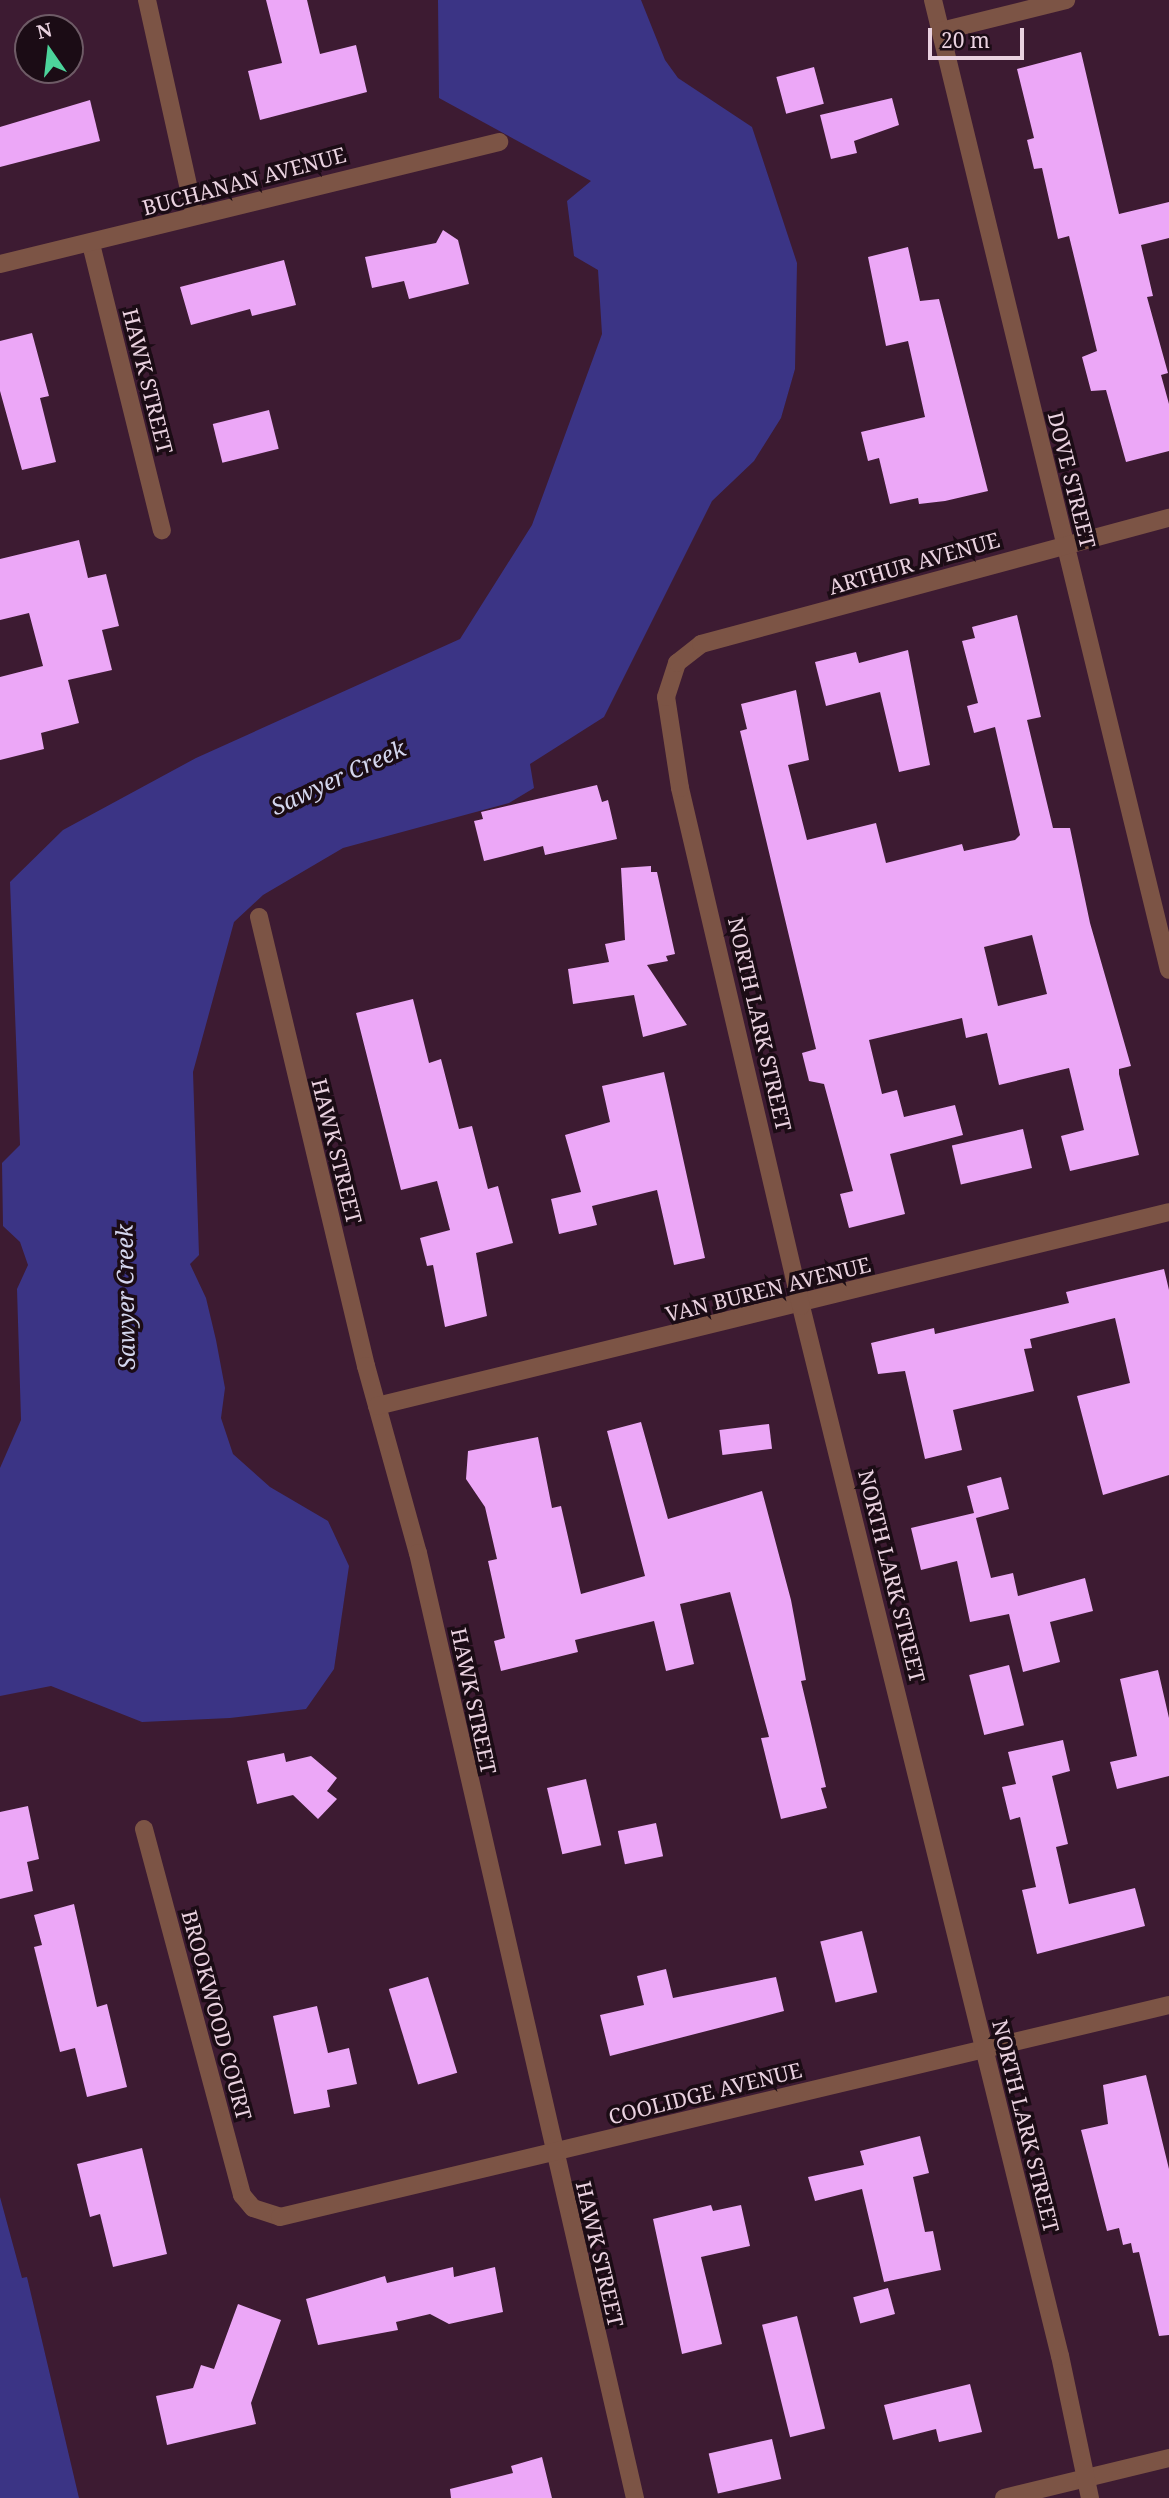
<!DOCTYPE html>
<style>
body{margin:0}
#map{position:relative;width:1169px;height:2498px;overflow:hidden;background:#3d1b32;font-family:"Noto Serif",serif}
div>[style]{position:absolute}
.water>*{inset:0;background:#3b3485}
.building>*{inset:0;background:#eca7f7;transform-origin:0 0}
.street>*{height:18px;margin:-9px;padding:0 9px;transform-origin:9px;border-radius:9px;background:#7c5445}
span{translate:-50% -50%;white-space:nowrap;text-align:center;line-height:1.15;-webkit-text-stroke:7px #1b0c15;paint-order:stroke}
.street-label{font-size:21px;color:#ead2e0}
.water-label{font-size:23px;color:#d4d6ee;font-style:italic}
.north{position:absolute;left:14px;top:14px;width:70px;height:70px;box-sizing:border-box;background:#1b0c15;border:2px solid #6e5b66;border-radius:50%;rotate:346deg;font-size:19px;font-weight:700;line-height:28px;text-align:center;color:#ead2e0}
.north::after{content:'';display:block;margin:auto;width:24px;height:32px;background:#4cd49b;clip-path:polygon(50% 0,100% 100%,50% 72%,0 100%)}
.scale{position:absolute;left:928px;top:28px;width:96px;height:32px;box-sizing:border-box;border:4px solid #ead2e0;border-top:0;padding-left:9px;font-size:21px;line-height:24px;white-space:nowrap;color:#ead2e0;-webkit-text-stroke:5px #1b0c15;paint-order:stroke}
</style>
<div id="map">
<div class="water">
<i style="clip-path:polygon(438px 0,641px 0,665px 60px,678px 78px,752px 127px,797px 263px,795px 369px,781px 418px,754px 461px,712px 501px,604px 717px,530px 764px,534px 788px,509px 803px,343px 848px,263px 895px,234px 922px,193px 1072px,199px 1255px,190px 1264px,206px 1298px,216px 1340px,225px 1388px,221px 1418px,233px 1454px,270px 1487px,328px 1521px,349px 1566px,334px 1669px,306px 1709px,230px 1718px,142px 1722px,51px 1686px,0 1696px,0 1468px,21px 1420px,17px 1289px,28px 1265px,20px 1242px,3px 1226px,2px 1163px,20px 1145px,10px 882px,63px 830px,196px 758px,460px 639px,532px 525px,602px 334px,598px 270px,574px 256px,567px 201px,591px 181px,439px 98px)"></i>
<i style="clip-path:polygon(0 2197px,22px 2278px,27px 2277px,79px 2498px,0 2498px)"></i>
</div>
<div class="building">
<i style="clip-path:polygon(266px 0,307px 0,320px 54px,356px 45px,367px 92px,260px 120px,248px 71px,282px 63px)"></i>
<i style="clip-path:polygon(1081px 52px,1119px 214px,1169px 202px,1169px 238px,1141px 245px,1153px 296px,1147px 297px,1168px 373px,1161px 375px,1169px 404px,1169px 451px,1126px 462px,1106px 390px,1091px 391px,1082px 357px,1097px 351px,1069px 236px,1058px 239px,1042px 168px,1034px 169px,1027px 140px,1034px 138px,1017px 69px)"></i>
<i style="left:814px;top:67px;width:38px;height:39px;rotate:75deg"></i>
<i style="clip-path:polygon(892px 98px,899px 125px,854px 141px,857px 153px,831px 159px,820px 115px)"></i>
<i style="clip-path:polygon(90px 100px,100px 141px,0 167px,0 127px)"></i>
<i style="clip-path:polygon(443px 230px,458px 240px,469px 284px,409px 299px,404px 281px,372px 288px,365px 257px,436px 243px)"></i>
<i style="clip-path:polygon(908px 247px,920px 301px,939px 299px,988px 491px,945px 501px,919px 504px,918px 498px,890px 504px,879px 458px,868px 461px,861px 432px,925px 417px,908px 341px,886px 346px,868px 257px)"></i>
<i style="clip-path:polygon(284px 260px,296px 305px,252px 316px,250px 309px,191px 325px,180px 287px)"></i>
<i style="clip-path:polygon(32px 333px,49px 396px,40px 398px,56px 462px,22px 470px,0 391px,0 341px)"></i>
<i style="left:269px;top:410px;width:40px;height:58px;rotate:76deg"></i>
<i style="clip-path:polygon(79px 540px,88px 578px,106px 574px,119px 626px,102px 630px,112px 670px,68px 680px,79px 723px,41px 733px,44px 749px,0 760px,0 677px,43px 666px,29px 613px,0 620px,0 559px)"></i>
<i style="clip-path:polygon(evenodd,1017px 615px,1041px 717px,1027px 720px,1053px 828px,1070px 828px,1090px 923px,1131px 1066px,1119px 1069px,1119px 1074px,1139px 1155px,1070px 1171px,1061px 1136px,1084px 1130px,1069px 1068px,999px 1085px,987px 1033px,966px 1038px,962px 1018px,869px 1040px,882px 1094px,897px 1090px,904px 1117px,955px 1105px,963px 1135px,890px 1154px,905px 1214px,849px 1228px,840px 1194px,853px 1191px,824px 1084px,809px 1081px,802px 1053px,816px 1049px,740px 731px,747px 729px,741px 704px,796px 690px,809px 760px,788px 765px,807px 840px,876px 823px,886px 863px,962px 844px,964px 851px,1015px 840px,1020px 835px,995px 727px,974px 733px,967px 706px,978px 703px,962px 641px,975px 638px,972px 627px,1017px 615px,1032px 935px,1047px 994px,998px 1006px,984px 947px,1032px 935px)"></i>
<i style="clip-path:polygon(908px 650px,930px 765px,899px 772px,880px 692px,826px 706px,815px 662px,856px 652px,859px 663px)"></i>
<i style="clip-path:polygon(597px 785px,602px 802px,608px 800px,617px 839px,545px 855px,543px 846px,484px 861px,474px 821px,483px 819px,481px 812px)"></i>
<i style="clip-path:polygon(651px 866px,651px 872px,657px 872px,675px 954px,666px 956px,668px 961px,647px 965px,687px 1025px,643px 1037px,634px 995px,573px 1004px,568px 969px,609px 962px,605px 944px,625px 940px,621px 868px)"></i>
<i style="clip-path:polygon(413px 999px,429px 1063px,441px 1059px,459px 1129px,472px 1126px,488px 1189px,498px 1186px,513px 1243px,476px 1253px,487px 1316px,445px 1327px,433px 1265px,427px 1266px,420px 1238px,450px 1230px,437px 1181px,401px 1190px,356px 1013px)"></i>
<i style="clip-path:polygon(664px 1072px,705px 1258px,674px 1265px,657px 1190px,592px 1206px,597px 1225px,559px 1234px,551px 1199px,581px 1192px,565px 1135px,610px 1122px,602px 1086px)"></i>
<i style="left:1023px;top:1129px;width:40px;height:73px;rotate:77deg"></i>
<i style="clip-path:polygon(1164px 1269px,1169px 1290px,1169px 1475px,1103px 1495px,1077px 1396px,1130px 1383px,1115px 1318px,1030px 1339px,1032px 1348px,1024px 1349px,1034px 1391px,953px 1410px,962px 1450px,925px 1459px,905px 1371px,878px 1374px,871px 1343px,934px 1328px,935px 1334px,1069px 1303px,1066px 1292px)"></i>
<i style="clip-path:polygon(641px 1422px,668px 1519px,762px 1491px,791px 1600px,806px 1680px,801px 1681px,826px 1787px,821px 1788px,827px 1808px,781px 1819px,761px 1738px,769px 1737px,730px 1592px,680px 1604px,694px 1664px,666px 1671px,654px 1621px,575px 1640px,578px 1652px,501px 1671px,494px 1641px,505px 1638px,488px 1561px,497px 1559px,485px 1507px,466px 1479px,468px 1451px,538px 1437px,552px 1508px,561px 1506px,581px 1594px,645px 1576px,607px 1431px)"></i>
<i style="left:769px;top:1424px;width:25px;height:50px;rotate:83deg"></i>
<i style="clip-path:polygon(1001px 1477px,1009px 1509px,976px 1518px,991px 1578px,1013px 1573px,1018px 1596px,1085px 1578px,1093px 1611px,1050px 1622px,1060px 1662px,1023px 1672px,1009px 1614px,970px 1622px,957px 1561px,921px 1570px,911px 1528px,974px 1513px,967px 1486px)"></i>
<i style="left:1009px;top:1665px;width:62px;height:41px;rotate:76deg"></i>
<i style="clip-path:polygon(1158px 1670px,1169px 1718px,1169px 1776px,1117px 1789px,1110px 1762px,1137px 1756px,1120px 1679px)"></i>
<i style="clip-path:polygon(1063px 1740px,1070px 1771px,1052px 1776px,1068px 1844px,1056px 1847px,1069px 1904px,1135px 1888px,1145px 1926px,1037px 1954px,1022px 1890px,1036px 1887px,1020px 1817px,1010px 1820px,1002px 1787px,1016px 1784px,1008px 1752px)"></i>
<i style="clip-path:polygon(284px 1753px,286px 1762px,311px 1756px,337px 1778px,327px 1791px,337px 1799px,318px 1819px,293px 1795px,257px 1804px,247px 1761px)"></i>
<i style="left:586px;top:1779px;width:68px;height:40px;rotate:77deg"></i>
<i style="clip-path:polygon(28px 1806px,39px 1859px,27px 1862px,33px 1891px,0 1899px,0 1812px)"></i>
<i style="left:656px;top:1823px;width:34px;height:39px;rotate:78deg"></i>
<i style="clip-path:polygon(74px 1904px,97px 2007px,107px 2004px,127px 2087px,87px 2097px,75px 2048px,60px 2052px,34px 1947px,42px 1945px,34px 1915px)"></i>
<i style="left:862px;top:1931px;width:63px;height:43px;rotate:76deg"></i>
<i style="clip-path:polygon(666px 1969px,673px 1998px,776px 1977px,784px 2011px,610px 2056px,600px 2015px,644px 2005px,637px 1976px)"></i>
<i style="left:428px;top:1977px;width:100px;height:41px;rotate:73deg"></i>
<i style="clip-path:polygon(317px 2006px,328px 2053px,349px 2048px,357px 2084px,327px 2090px,330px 2107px,294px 2114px,273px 2016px)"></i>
<i style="clip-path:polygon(1146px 2075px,1169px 2169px,1169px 2335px,1159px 2336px,1139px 2252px,1133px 2253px,1131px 2243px,1123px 2245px,1119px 2228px,1107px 2231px,1081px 2130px,1108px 2124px,1103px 2085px)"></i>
<i style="clip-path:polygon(920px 2136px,929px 2173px,913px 2177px,925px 2232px,933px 2231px,941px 2270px,884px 2282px,862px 2189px,815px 2201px,808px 2177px,864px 2165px,860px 2151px)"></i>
<i style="clip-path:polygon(142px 2148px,167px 2254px,113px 2267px,100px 2214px,90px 2217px,77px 2164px)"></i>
<i style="clip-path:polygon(711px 2205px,713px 2211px,741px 2205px,750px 2246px,701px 2257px,722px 2344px,682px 2354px,653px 2219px)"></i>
<i style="clip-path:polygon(453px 2267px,454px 2277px,495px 2267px,503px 2312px,449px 2324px,430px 2314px,396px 2322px,398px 2330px,318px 2345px,306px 2299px,385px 2276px,387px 2283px)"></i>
<i style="left:888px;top:2288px;width:27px;height:36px;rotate:75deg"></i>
<i style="clip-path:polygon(238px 2304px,281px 2320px,251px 2403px,256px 2424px,167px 2445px,156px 2396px,193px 2388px,201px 2365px,214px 2369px)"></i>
<i style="left:797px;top:2316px;width:116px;height:36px;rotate:76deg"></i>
<i style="clip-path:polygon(970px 2384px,982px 2432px,939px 2442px,936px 2429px,893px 2440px,884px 2405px)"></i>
<i style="left:772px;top:2439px;width:41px;height:65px;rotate:77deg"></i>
<i style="clip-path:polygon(542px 2457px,552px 2498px,451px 2498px,450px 2489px,513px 2473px,511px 2466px)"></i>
</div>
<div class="street">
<i style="left:147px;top:0;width:221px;rotate:77.5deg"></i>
<i style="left:933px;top:0;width:998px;rotate:76.33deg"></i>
<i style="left:941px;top:31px;width:129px;rotate:-13.9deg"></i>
<i style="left:91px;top:244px;width:295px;rotate:76.1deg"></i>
<i style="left:0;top:264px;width:514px;rotate:-13.74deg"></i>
<i style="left:259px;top:917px;width:462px;rotate:76.6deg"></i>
<i style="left:366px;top:1366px;width:194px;rotate:74.5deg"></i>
<i style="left:418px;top:1553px;width:970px;rotate:77.07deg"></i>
<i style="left:377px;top:1406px;width:815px;rotate:-13.76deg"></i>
<i style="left:144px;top:1829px;width:379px;rotate:75deg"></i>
<i style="left:242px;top:2195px;width:17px;rotate:50deg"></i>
<i style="left:253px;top:2208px;width:28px;rotate:18deg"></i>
<i style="left:280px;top:2217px;width:914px;rotate:-13.41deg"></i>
<i style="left:1004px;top:2498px;width:170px;rotate:-13.6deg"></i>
<i style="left:1090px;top:2498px;width:145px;rotate:-101.9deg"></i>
<i style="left:1060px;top:2356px;width:1081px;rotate:-103.86deg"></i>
<i style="left:801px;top:1306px;width:532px;rotate:-103.15deg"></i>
<i style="left:680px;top:788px;width:92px;rotate:-98.7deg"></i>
<i style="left:666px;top:697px;width:36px;rotate:-72deg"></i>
<i style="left:677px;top:663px;width:31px;rotate:-38deg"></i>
<i style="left:701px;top:644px;width:485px;rotate:-15.1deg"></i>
</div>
<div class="street-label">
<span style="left:244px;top:181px;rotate:-15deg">BUCHANAN AVENUE</span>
<span style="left:148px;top:381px;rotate:76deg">HAWK STREET</span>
<span style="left:1072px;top:480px;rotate:76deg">DOVE STREET</span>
<span style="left:914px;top:563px;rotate:-16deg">ARTHUR AVENUE</span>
<span style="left:760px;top:1024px;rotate:77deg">NORTH LARK STREET</span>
<span style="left:337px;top:1151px;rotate:76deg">HAWK STREET</span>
<span style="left:768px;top:1289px;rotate:-14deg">VAN BUREN AVENUE</span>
<span style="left:892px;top:1576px;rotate:76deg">NORTH LARK STREET</span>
<span style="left:474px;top:1701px;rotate:78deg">HAWK STREET</span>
<span style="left:217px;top:2015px;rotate:75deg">BROOKWOOD COURT</span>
<span style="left:705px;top:2093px;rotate:-14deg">COOLIDGE AVENUE</span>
<span style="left:1026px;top:2126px;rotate:76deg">NORTH LARK STREET</span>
<span style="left:600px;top:2254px;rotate:77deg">HAWK STREET</span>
</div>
<div class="water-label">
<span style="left:338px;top:777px;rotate:-25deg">Sawyer Creek</span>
<span style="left:125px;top:1297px;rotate:-91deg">Sawyer Creek</span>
</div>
<div class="north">N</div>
<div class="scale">20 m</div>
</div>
